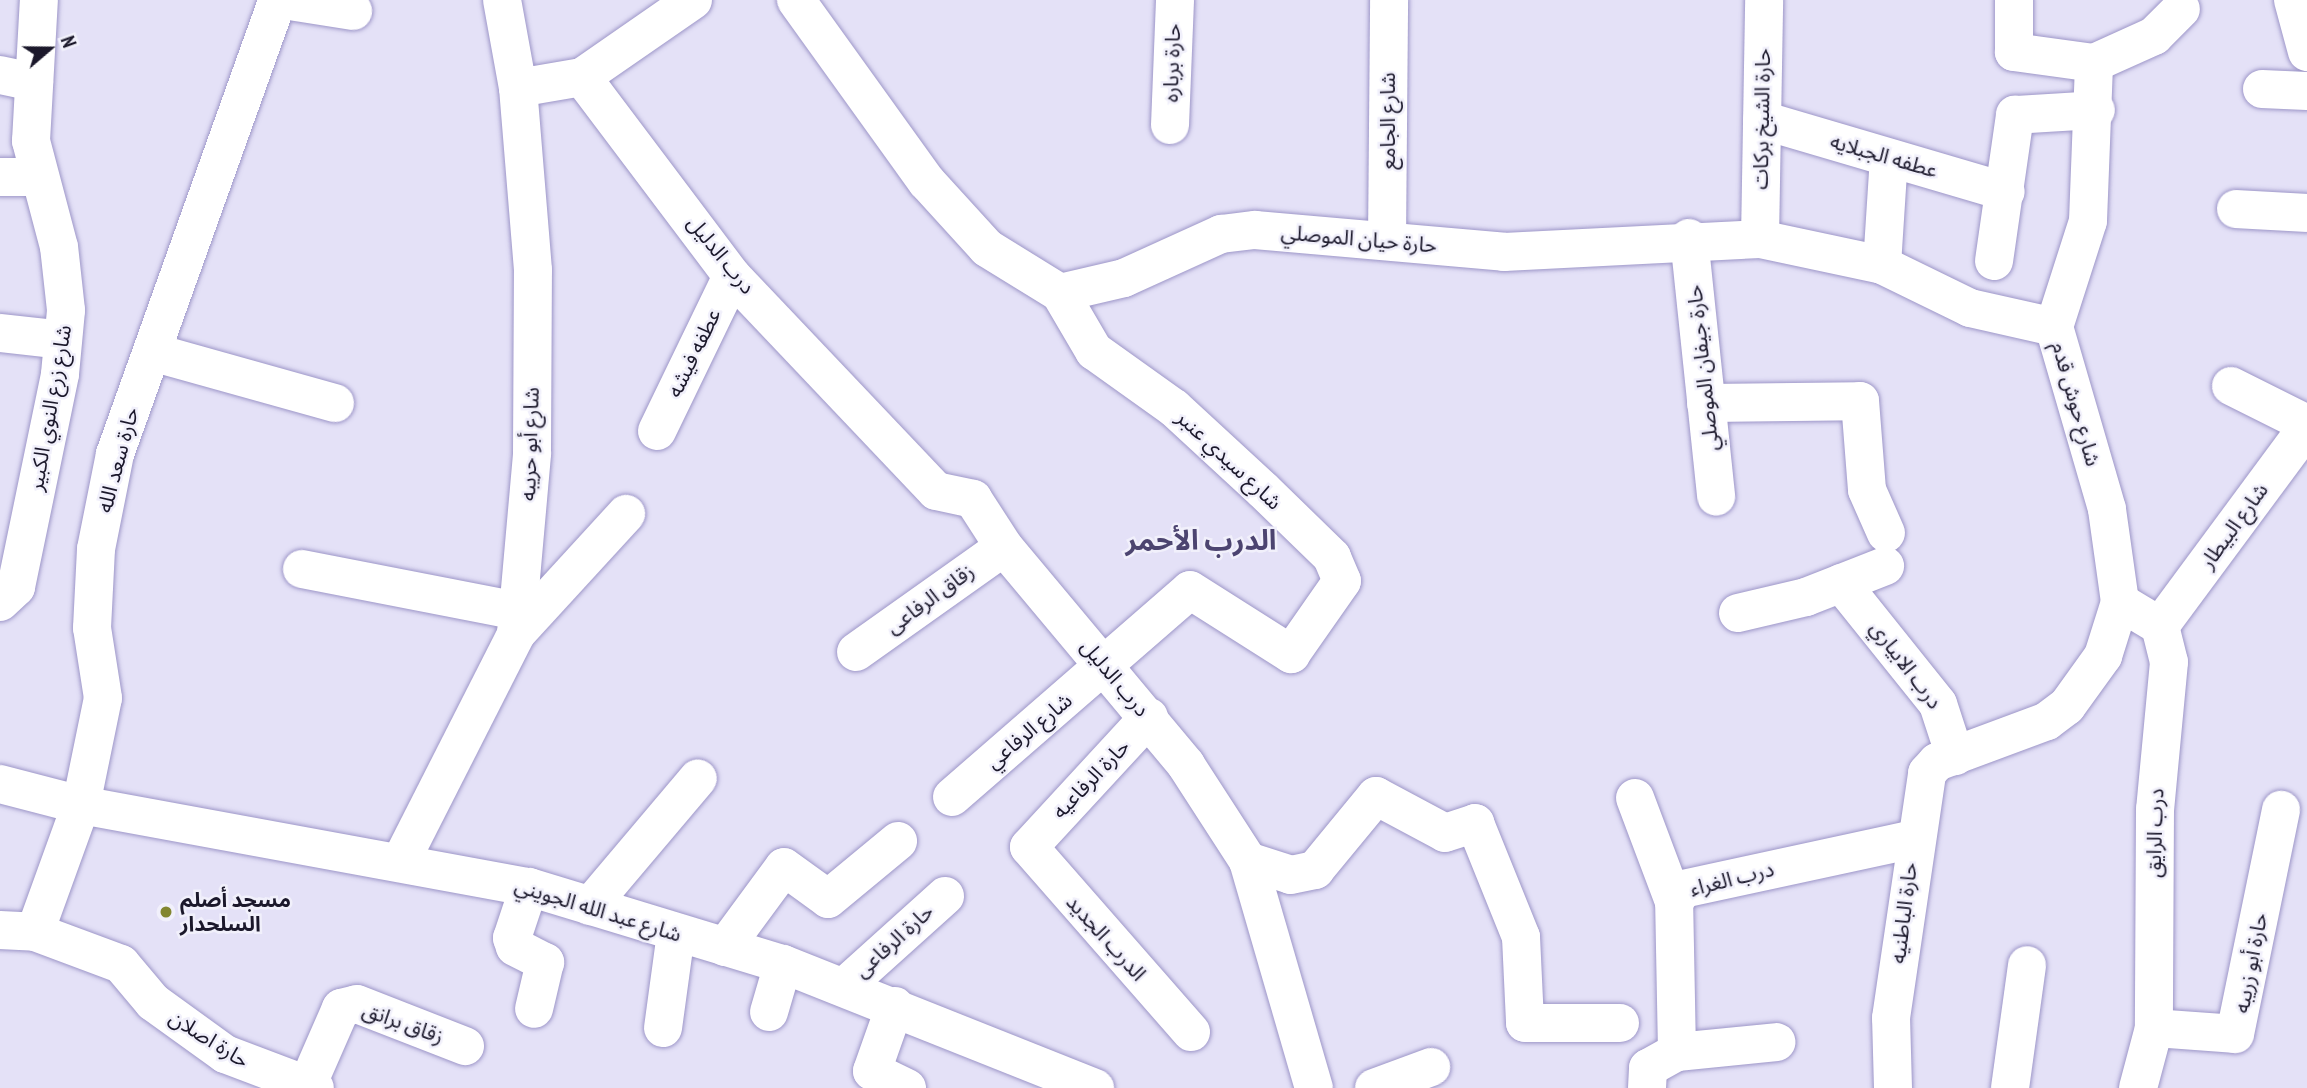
<!DOCTYPE html>
<meta charset="utf-8">
<style>
body{margin:0}
#map{position:relative;width:2307px;height:1088px;overflow:hidden;background:#e4e1f7;font-family:"PT Sans Narrow","Noto Sans Arabic",sans-serif}
div>[style]{position:absolute}
.roads{filter:drop-shadow(0 0 2px #9d96c8) drop-shadow(0 0 2px #9d96c8)}
.minor>*{height:38px;margin:-19px;padding:0 19px;transform-origin:19px;border-radius:19px;background:#fff}
.dots>*{width:19px;height:19px;translate:-50% -50%;box-sizing:border-box;border:4px solid #f1f0fb;border-radius:50%}
span{translate:-50% -50%;white-space:nowrap;text-align:center;line-height:1.15;-webkit-text-stroke:5px #f1f0fb;paint-order:stroke}
.street-label{font-size:21px;color:#1b182b}
.poi-label{font-size:21px;color:#1b182b;font-weight:700}
.left{translate:0 -50%;text-align:left}
.district-label{font-size:28px;color:#4c4470;font-weight:700}
.north{position:absolute;left:14px;top:14px;width:70px;height:70px;-webkit-text-stroke:5px #f1f0fb;paint-order:stroke;rotate:70deg;font-size:19px;font-weight:700;line-height:28px;text-align:center;color:#1b182b}
.north::after{content:'';display:block;margin:auto;width:24px;height:32px;background:#1b182b;clip-path:polygon(50% 0,100% 100%,50% 72%,0 100%)}
</style>
<div id="map">
<div class="roads">
<div class="minor">
<i style="left:283px;top:0;width:71px;rotate:8.9deg"></i>
<i style="left:796px;top:0;width:224px;rotate:54.3deg"></i>
<i style="left:927px;top:182px;width:89px;rotate:47.7deg"></i>
<i style="left:987px;top:248px;width:86px;rotate:31.7deg"></i>
<i style="left:1060px;top:293px;width:66px;rotate:-13.2deg"></i>
<i style="left:1124px;top:278px;width:107px;rotate:-24.4deg"></i>
<i style="left:1221px;top:234px;width:34px;rotate:-7deg"></i>
<i style="left:1255px;top:230px;width:250px;rotate:5deg"></i>
<i style="left:1504px;top:252px;width:256px;rotate:-2.9deg"></i>
<i style="left:1760px;top:239px;width:125px;rotate:12deg"></i>
<i style="left:1882px;top:265px;width:98px;rotate:26deg"></i>
<i style="left:1970px;top:308px;width:86px;rotate:12.7deg"></i>
<i style="left:2293px;top:0;width:54px;rotate:74.9deg"></i>
<i style="left:2094px;top:63px;width:66px;rotate:-24.2deg"></i>
<i style="left:2154px;top:36px;width:38px;rotate:-45deg"></i>
<i style="left:0;top:75px;width:35px;rotate:12deg"></i>
<i style="left:582px;top:77px;width:249px;rotate:53deg"></i>
<i style="left:732px;top:276px;width:296px;rotate:46.5deg"></i>
<i style="left:936px;top:491px;width:38px;rotate:12deg"></i>
<i style="left:973px;top:499px;width:57px;rotate:57.1deg"></i>
<i style="left:1004px;top:547px;width:284px;rotate:50.1deg"></i>
<i style="left:1186px;top:765px;width:114px;rotate:57.1deg"></i>
<i style="left:1248px;top:861px;width:45px;rotate:18deg"></i>
<i style="left:1291px;top:875px;width:25px;rotate:-12deg"></i>
<i style="left:1315px;top:870px;width:96px;rotate:-50.5deg"></i>
<i style="left:1376px;top:796px;width:78px;rotate:28.2deg"></i>
<i style="left:1445px;top:833px;width:32px;rotate:-18deg"></i>
<i style="left:1475px;top:823px;width:123px;rotate:68deg"></i>
<i style="left:1521px;top:937px;width:86px;rotate:87.3deg"></i>
<i style="left:1525px;top:1023px;width:95px"></i>
<i style="left:518px;top:88px;width:65px;rotate:-9.8deg"></i>
<i style="left:582px;top:77px;width:135px;rotate:-34.7deg"></i>
<i style="left:2262px;top:89px;width:45px;rotate:2.5deg"></i>
<i style="left:1762px;top:120px;width:254px;rotate:16.4deg"></i>
<i style="left:1170px;top:125px;width:125px;rotate:-87.7deg"></i>
<i style="left:0;top:177px;width:37px"></i>
<i style="left:2236px;top:209px;width:71px;rotate:3.2deg"></i>
<i style="left:1689px;top:238px;width:260px;rotate:84deg"></i>
<i style="left:1760px;top:239px;width:239px;rotate:-89deg"></i>
<i style="left:1387px;top:241px;width:241px;rotate:-89.5deg"></i>
<i style="left:1994px;top:261px;width:148px;rotate:-81.8deg"></i>
<i style="left:2015px;top:115px;width:81px;rotate:-3.5deg"></i>
<i style="left:1882px;top:265px;width:107px;rotate:-86.3deg"></i>
<i style="left:0;top:333px;width:63px;rotate:6.3deg"></i>
<i style="left:152px;top:352px;width:190px;rotate:15.6deg"></i>
<i style="left:2231px;top:386px;width:85px;rotate:26.6deg"></i>
<i style="left:1706px;top:403px;width:154px;rotate:-0.7deg"></i>
<i style="left:1860px;top:401px;width:89px;rotate:85.5deg"></i>
<i style="left:1867px;top:490px;width:47px;rotate:66.2deg"></i>
<i style="left:657px;top:431px;width:172px;rotate:-64.2deg"></i>
<i style="left:302px;top:569px;width:220px;rotate:11deg"></i>
<i style="left:1841px;top:583px;width:155px;rotate:51.3deg"></i>
<i style="left:1938px;top:704px;width:55px;rotate:71.9deg"></i>
<i style="left:0;top:602px;width:22px;rotate:-43deg"></i>
<i style="left:16px;top:587px;width:217px;rotate:-78.3deg"></i>
<i style="left:60px;top:374px;width:64px;rotate:-84.6deg"></i>
<i style="left:66px;top:310px;width:63px;rotate:-96.3deg"></i>
<i style="left:59px;top:247px;width:110px;rotate:-104.8deg"></i>
<i style="left:31px;top:141px;width:141px;rotate:-86.8deg"></i>
<i style="left:2120px;top:602px;width:47px;rotate:31deg"></i>
<i style="left:2160px;top:626px;width:37px;rotate:76deg"></i>
<i style="left:2169px;top:662px;width:148px;rotate:95.4deg"></i>
<i style="left:2155px;top:809px;width:219px;rotate:90.3deg"></i>
<i style="left:2154px;top:1028px;width:62px;rotate:104.9deg"></i>
<i style="left:1738px;top:613px;width:70px;rotate:-13.2deg"></i>
<i style="left:1806px;top:597px;width:85px;rotate:-21.4deg"></i>
<i style="left:2160px;top:626px;width:247px;rotate:-53.5deg"></i>
<i style="left:516px;top:634px;width:163px;rotate:-47.5deg"></i>
<i style="left:856px;top:652px;width:181px;rotate:-35.4deg"></i>
<i style="left:1149px;top:717px;width:177px;rotate:132.7deg"></i>
<i style="left:1029px;top:847px;width:246px;rotate:48.8deg"></i>
<i style="left:0;top:784px;width:84px;rotate:14.5deg"></i>
<i style="left:81px;top:805px;width:455px;rotate:10.4deg"></i>
<i style="left:529px;top:887px;width:265px;rotate:16.9deg"></i>
<i style="left:783px;top:964px;width:336px;rotate:21.7deg"></i>
<i style="left:952px;top:797px;width:315px;rotate:-41deg"></i>
<i style="left:1190px;top:590px;width:120px;rotate:32.4deg"></i>
<i style="left:1291px;top:654px;width:89px;rotate:-55.1deg"></i>
<i style="left:1342px;top:581px;width:26px;rotate:-113deg"></i>
<i style="left:1332px;top:557px;width:96px;rotate:-135.8deg"></i>
<i style="left:1263px;top:490px;width:121px;rotate:-137.3deg"></i>
<i style="left:1174px;top:408px;width:98px;rotate:-144.5deg"></i>
<i style="left:1094px;top:351px;width:67px;rotate:-120.4deg"></i>
<i style="left:1635px;top:798px;width:111px;rotate:69.4deg"></i>
<i style="left:401px;top:861px;width:254px;rotate:-63.1deg"></i>
<i style="left:516px;top:634px;width:182px;rotate:-84.9deg"></i>
<i style="left:532px;top:453px;width:183px;rotate:-89.7deg"></i>
<i style="left:533px;top:270px;width:183px;rotate:-94.7deg"></i>
<i style="left:518px;top:88px;width:89px;rotate:-100.3deg"></i>
<i style="left:1248px;top:861px;width:236px;rotate:73.8deg"></i>
<i style="left:529px;top:887px;width:54px;rotate:108.4deg"></i>
<i style="left:512px;top:938px;width:9px;rotate:72deg"></i>
<i style="left:515px;top:947px;width:34px;rotate:27deg"></i>
<i style="left:545px;top:962px;width:48px;rotate:103.2deg"></i>
<i style="left:590px;top:906px;width:167px;rotate:-49.8deg"></i>
<i style="left:0;top:930px;width:35px;rotate:3deg"></i>
<i style="left:35px;top:932px;width:92px;rotate:20.4deg"></i>
<i style="left:121px;top:964px;width:50px;rotate:49.9deg"></i>
<i style="left:153px;top:1002px;width:89px;rotate:35.8deg"></i>
<i style="left:225px;top:1054px;width:96px;rotate:20.7deg"></i>
<i style="left:35px;top:932px;width:135px;rotate:-70.1deg"></i>
<i style="left:81px;top:805px;width:109px;rotate:-78.4deg"></i>
<i style="left:103px;top:698px;width:71px;rotate:-98.9deg"></i>
<i style="left:92px;top:628px;width:79px;rotate:-87.1deg"></i>
<i style="left:96px;top:549px;width:97px;rotate:-78.7deg"></i>
<i style="left:115px;top:454px;width:482px;rotate:-70.3deg"></i>
<i style="left:725px;top:947px;width:99px;rotate:-53.6deg"></i>
<i style="left:784px;top:867px;width:54px;rotate:36deg"></i>
<i style="left:828px;top:899px;width:91px;rotate:-39.6deg"></i>
<i style="left:844px;top:987px;width:136px;rotate:-42deg"></i>
<i style="left:895px;top:1006px;width:69px;rotate:109.5deg"></i>
<i style="left:872px;top:1071px;width:39px;rotate:26deg"></i>
<i style="left:769px;top:1012px;width:50px;rotate:-73.7deg"></i>
<i style="left:663px;top:1028px;width:96px;rotate:-82.2deg"></i>
<i style="left:2154px;top:1028px;width:81px;rotate:4.2deg"></i>
<i style="left:2235px;top:1034px;width:229px;rotate:-78.4deg"></i>
<i style="left:1677px;top:1052px;width:100px;rotate:-5.7deg"></i>
<i style="left:307px;top:1086px;width:85px;rotate:-66.4deg"></i>
<i style="left:341px;top:1008px;width:16px;rotate:-14deg"></i>
<i style="left:357px;top:1004px;width:116px;rotate:21.3deg"></i>
<i style="left:1374px;top:1088px;width:61px;rotate:-20.2deg"></i>
<i style="left:1647px;top:1088px;width:20px;rotate:-87deg"></i>
<i style="left:1648px;top:1068px;width:33px;rotate:-29deg"></i>
<i style="left:1677px;top:1052px;width:150px;rotate:-91.1deg"></i>
<i style="left:1674px;top:902px;width:16px;rotate:-55deg"></i>
<i style="left:1683px;top:889px;width:236px;rotate:-12.2deg"></i>
<i style="left:1893px;top:1088px;width:70px;rotate:-91.6deg"></i>
<i style="left:1891px;top:1018px;width:248px;rotate:-81.6deg"></i>
<i style="left:1927px;top:773px;width:15px;rotate:-48deg"></i>
<i style="left:1937px;top:762px;width:117px;rotate:-20.4deg"></i>
<i style="left:2047px;top:721px;width:25px;rotate:-37deg"></i>
<i style="left:2067px;top:706px;width:62px;rotate:-54.2deg"></i>
<i style="left:2103px;top:656px;width:57px;rotate:-72.5deg"></i>
<i style="left:2120px;top:602px;width:94px;rotate:-98deg"></i>
<i style="left:2107px;top:509px;width:190px;rotate:-106.2deg"></i>
<i style="left:2054px;top:327px;width:111px;rotate:-72.2deg"></i>
<i style="left:2088px;top:221px;width:158px;rotate:-87.8deg"></i>
<i style="left:2094px;top:63px;width:81px;rotate:-172.2deg"></i>
<i style="left:2014px;top:52px;width:52px;rotate:-90deg"></i>
<i style="left:2010px;top:1088px;width:124px;rotate:-82.1deg"></i>
</div>
</div>
<div class="dots">
<i style="left:166px;top:912px;background:#828630"></i>
</div>
<div class="street-label">
<span style="left:1172px;top:63px;rotate:-88deg">حارة برباره</span>
<span style="left:1762px;top:119px;rotate:-89deg">حارة الشيخ بركات</span>
<span style="left:1388px;top:121px;rotate:-90deg">شارع الجامع</span>
<span style="left:1884px;top:156px;rotate:16deg">عطفه الجبلايه</span>
<span style="left:1359px;top:239px;rotate:5deg">حارة حيان الموصلي</span>
<span style="left:721px;top:255px;rotate:51deg">درب الدليل</span>
<span style="left:694px;top:353px;rotate:-64deg">عطفه فيشه</span>
<span style="left:1703px;top:368px;rotate:-96deg">حارة جيفان الموصلي</span>
<span style="left:2076px;top:404px;rotate:74deg">شارع حوش قدم</span>
<span style="left:50px;top:408px;rotate:-80deg">شارع زرع النوي الكبير</span>
<span style="left:530px;top:444px;rotate:-88deg">شارع أبو حريبه</span>
<span style="left:118px;top:460px;rotate:-75deg">حارة سعد الله</span>
<span style="left:1229px;top:460px;rotate:43deg">شارع سيدي عنبر</span>
<span style="left:2234px;top:526px;rotate:-54deg">شارع البيطار</span>
<span style="left:930px;top:599px;rotate:-36deg">زقاق الرفاعى</span>
<span style="left:1906px;top:665px;rotate:53deg">درب الابياري</span>
<span style="left:1115px;top:678px;rotate:50deg">درب الدليل</span>
<span style="left:1029px;top:731px;rotate:-40deg">شارع الرفاعي</span>
<span style="left:1091px;top:779px;rotate:-46deg">حارة الرفاعيه</span>
<span style="left:2155px;top:833px;rotate:-88deg">درب الرايق</span>
<span style="left:1732px;top:879px;rotate:-14deg">درب الغراء</span>
<span style="left:598px;top:910px;rotate:17deg">شارع عبد الله الجويني</span>
<span style="left:1904px;top:913px;rotate:-83deg">حارة الباطنيه</span>
<span style="left:1106px;top:938px;rotate:48deg">الدرب الجديد</span>
<span style="left:894px;top:941px;rotate:-42deg">حارة الرفاعى</span>
<span style="left:2251px;top:963px;rotate:-79deg">حارة أبو زريبه</span>
<span style="left:403px;top:1023px;rotate:20deg">زقاق برانق</span>
<span style="left:209px;top:1039px;rotate:32deg">حارة اصلان</span>
</div>
<div class="poi-label">
<span class="left" style="left:180px;top:912px">مسجد أصلم<br>السلحدار</span>
</div>
<div class="district-label">
<span style="left:1201px;top:540px">الدرب الأحمر</span>
</div>
<div class="north">N</div>
</div>
